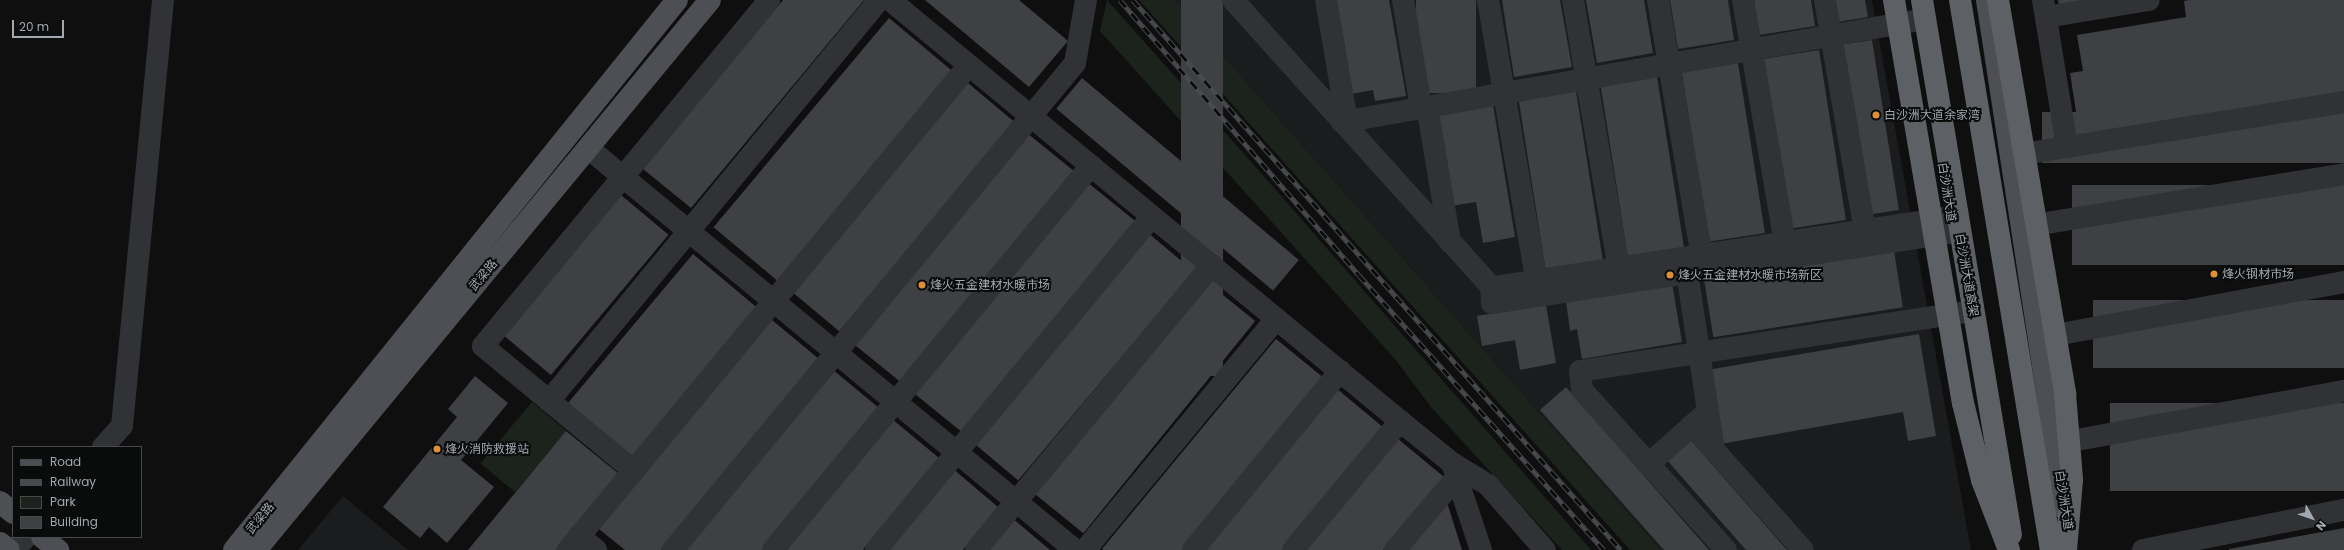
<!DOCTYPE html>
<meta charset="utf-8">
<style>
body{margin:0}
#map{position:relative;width:2344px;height:550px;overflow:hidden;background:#0f0f10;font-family:Poppins,"Noto Sans SC",sans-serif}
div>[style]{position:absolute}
.built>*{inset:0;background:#1b1c1d}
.green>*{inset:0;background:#1c231c;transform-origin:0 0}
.building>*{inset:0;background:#3e4043;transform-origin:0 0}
.minor>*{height:22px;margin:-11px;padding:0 11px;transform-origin:11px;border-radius:11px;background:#313235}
.major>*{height:22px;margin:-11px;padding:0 11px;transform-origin:11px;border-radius:11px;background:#4d4f54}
.highway>*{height:22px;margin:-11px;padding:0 11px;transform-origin:11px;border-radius:11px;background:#5d6166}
.rail>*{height:4.5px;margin-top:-2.25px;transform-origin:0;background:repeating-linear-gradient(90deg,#0a0b0b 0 9px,#484a4e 0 18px);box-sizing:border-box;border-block:1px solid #484a4e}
.dots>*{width:11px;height:11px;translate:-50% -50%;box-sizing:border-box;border:2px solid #0a0b0b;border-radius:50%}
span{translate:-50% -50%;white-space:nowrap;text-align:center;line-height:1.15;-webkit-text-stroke:4px #0a0b0b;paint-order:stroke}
.poi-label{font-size:12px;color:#a2a8b0}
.left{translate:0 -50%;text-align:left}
.street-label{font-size:12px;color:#a2a8b0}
.legend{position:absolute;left:12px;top:446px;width:130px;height:92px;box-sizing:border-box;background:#0a0b0b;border:1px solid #474a4d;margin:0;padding:5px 7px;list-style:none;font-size:12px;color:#a2a8b0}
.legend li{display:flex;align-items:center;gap:8px;height:20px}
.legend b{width:20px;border:1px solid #474a4d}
.north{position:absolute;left:2292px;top:498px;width:40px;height:40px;-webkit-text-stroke:3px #0a0b0b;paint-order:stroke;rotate:130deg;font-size:11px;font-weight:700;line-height:16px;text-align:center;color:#a2a8b0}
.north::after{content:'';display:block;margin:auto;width:14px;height:18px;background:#a2a8b0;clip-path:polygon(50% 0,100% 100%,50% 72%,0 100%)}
.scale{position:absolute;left:12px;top:20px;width:52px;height:18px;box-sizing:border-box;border:2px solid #a2a8b0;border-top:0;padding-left:5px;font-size:12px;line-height:14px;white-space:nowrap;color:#a2a8b0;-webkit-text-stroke:3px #0a0b0b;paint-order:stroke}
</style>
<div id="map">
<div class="built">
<i style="clip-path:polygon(1174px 0,1872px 0,1971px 550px,1661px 550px)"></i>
<i style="clip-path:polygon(343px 496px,408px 550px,298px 550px)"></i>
</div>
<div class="green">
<i style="clip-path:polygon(1107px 0,1261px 173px,1591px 550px,1562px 550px,1431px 407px,1395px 359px,1100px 31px)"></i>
<i style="clip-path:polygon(1139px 0,1174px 0,1661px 550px,1630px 550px)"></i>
<i style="left:532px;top:402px;width:45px;height:80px;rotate:40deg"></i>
</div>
<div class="building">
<i style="clip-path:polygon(783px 0,864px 0,691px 208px,643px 169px)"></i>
<i style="clip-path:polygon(925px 0,1019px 0,1068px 41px,1029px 87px)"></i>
<i style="left:1181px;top:0;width:42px;height:376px"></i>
<i style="clip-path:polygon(1336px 0,1389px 0,1406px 96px,1375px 101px,1373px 90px,1351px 94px)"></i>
<i style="left:1416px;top:0;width:60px;height:93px"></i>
<i style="clip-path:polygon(1502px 0,1560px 0,1572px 67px,1514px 77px)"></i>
<i style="clip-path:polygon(1586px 0,1644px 0,1653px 53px,1597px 63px)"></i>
<i style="clip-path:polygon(1670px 0,1728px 0,1734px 40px,1678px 49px)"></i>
<i style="clip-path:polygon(1754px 0,1811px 0,1815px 26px,1759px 35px)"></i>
<i style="clip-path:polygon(1833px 0,1865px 0,1868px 17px,1837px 22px)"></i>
<i style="clip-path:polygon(2058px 0,2086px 0,2059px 5px)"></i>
<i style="clip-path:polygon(2344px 0,2344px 94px,2080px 137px,2070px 73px,2083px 71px,2077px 35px,2186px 17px,2184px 1px,2189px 0)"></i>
<i style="left:889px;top:18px;width:83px;height:273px;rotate:40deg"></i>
<i style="left:1872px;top:40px;width:172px;height:31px;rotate:81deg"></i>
<i style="left:1819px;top:50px;width:172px;height:57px;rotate:81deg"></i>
<i style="left:1738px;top:63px;width:172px;height:57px;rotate:81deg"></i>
<i style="left:1657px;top:77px;width:172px;height:57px;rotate:81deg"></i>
<i style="left:1082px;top:78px;width:283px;height:40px;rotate:40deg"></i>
<i style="left:968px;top:83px;width:61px;height:273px;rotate:40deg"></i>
<i style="left:1576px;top:91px;width:172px;height:58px;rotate:81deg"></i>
<i style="clip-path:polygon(1493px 105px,1515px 237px,1483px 243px,1476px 202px,1451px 206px,1435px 115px)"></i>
<i style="left:2344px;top:112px;width:51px;height:302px;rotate:90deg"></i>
<i style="left:1027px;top:133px;width:62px;height:273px;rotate:39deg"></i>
<i style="left:1087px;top:182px;width:62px;height:273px;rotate:39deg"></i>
<i style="left:2344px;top:185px;width:80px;height:272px;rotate:90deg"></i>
<i style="left:621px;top:195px;width:62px;height:183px;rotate:40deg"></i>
<i style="left:1147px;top:232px;width:61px;height:273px;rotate:40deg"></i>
<i style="left:1894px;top:251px;width:57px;height:192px;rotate:81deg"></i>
<i style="left:693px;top:254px;width:83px;height:200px;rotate:40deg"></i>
<i style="left:1207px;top:282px;width:62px;height:273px;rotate:39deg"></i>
<i style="clip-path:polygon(1672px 283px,1682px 342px,1582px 359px,1577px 329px,1570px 331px,1566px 301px)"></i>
<i style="left:2344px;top:300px;width:68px;height:251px;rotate:90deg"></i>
<i style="clip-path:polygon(1546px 305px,1556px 363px,1520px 370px,1515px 340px,1482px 346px,1477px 316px)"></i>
<i style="clip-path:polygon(772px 320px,819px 359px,661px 550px,625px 550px,599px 529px)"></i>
<i style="clip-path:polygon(1919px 334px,1936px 436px,1908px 441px,1903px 412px,1720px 444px,1707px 370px)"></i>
<i style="clip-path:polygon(1276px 339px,1324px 378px,1182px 550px,1104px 550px,1102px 549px)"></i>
<i style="clip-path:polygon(832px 369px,879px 408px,762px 550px,682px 550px)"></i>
<i style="clip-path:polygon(475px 376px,508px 403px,461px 460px,494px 487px,447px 543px,429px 527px,420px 538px,383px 507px,457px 417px,448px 409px)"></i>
<i style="clip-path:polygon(1566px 387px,1709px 550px,1664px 550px,1540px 410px)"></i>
<i style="clip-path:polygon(1336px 388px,1384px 428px,1283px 550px,1202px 550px)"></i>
<i style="left:2344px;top:403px;width:88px;height:234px;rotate:90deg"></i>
<i style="clip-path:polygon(892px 419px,939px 458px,863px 550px,783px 550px)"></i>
<i style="clip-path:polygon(566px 431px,619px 474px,556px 550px,468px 550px)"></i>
<i style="clip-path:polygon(1397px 438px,1444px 477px,1383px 550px,1304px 550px)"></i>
<i style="clip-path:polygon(1689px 438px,1787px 550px,1746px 550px,1666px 459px)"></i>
<i style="clip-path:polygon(952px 468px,998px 507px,963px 550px,884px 550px)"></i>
<i style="clip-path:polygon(1446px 499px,1462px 550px,1404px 550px)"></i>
<i style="clip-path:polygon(1012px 518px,1050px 550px,985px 550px)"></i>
<i style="clip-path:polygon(2344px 528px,2344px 550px,2229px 550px,2229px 549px)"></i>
</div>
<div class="minor">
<i style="left:890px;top:0;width:661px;rotate:39.54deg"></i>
<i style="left:1400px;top:421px;width:67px;rotate:38.9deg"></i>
<i style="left:1452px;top:463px;width:42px;rotate:31.4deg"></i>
<i style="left:1488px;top:485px;width:86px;rotate:48.8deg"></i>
<i style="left:1233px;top:0;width:386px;rotate:48deg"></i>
<i style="left:1326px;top:0;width:123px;rotate:80.2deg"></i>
<i style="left:1403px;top:0;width:109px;rotate:80.5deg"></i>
<i style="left:1488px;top:0;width:298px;rotate:80.2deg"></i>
<i style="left:1573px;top:0;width:286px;rotate:80.3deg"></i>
<i style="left:1658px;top:0;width:273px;rotate:80.3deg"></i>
<i style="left:1743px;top:0;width:260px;rotate:80.2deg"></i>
<i style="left:1825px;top:0;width:248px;rotate:80.2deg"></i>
<i style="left:2043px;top:0;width:149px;rotate:80.7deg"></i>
<i style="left:2046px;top:17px;width:104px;rotate:-9.4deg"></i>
<i style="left:1427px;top:106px;width:138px;rotate:80.4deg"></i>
<i style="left:1342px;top:122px;width:586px;rotate:-10.02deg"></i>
<i style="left:588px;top:148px;width:631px;rotate:39.54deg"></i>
<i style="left:2011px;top:156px;width:337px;rotate:-9.2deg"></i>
<i style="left:1951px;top:217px;width:465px;rotate:171.3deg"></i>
<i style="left:1491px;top:287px;width:16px;rotate:86deg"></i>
<i style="left:1492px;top:303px;width:467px;rotate:-8.7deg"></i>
<i style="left:2022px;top:227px;width:326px;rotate:-9.3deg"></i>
<i style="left:1685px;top:259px;width:193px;rotate:81.4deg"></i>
<i style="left:2039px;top:338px;width:310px;rotate:-10.4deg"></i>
<i style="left:549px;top:401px;width:519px;rotate:-50.55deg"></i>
<i style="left:1692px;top:425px;width:167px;rotate:48.4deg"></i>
<i style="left:2055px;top:444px;width:294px;rotate:-10.4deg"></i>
<i style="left:103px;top:447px;width:28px;rotate:-48deg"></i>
<i style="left:122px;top:426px;width:428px;rotate:-84.5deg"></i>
<i style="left:1649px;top:464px;width:74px;rotate:-41.7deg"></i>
<i style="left:1453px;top:466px;width:89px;rotate:71.6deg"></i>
<i style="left:634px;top:471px;width:196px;rotate:-140.4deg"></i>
<i style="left:483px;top:346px;width:449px;rotate:-50.4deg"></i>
<i style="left:579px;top:536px;width:22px;rotate:39deg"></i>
<i style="left:15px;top:550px;width:17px;rotate:-50deg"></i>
<i style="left:568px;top:550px;width:629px;rotate:-50.42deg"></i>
<i style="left:673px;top:550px;width:631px;rotate:-50.46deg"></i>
<i style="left:1075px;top:63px;width:64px;rotate:-80.1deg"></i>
<i style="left:773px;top:550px;width:499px;rotate:-50.4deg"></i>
<i style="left:876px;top:550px;width:433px;rotate:-50.4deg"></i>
<i style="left:976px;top:550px;width:370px;rotate:-50.4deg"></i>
<i style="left:1085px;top:550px;width:300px;rotate:-50.4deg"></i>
<i style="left:1193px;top:550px;width:232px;rotate:-50.6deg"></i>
<i style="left:1293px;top:550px;width:168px;rotate:-50.3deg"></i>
<i style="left:1395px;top:550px;width:96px;rotate:-49.7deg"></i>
<i style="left:1726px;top:550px;width:215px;rotate:-132deg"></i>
<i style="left:1582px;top:390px;width:19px;rotate:-96deg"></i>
<i style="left:1580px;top:371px;width:391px;rotate:-8.7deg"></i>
<i style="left:2143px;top:550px;width:205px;rotate:-11.3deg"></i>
</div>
<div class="major">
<i style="left:1987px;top:0;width:515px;rotate:81.29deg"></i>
<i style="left:0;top:502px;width:17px;rotate:40deg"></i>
<i style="left:42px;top:537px;width:21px;rotate:39deg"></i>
<i style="left:0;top:543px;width:11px;rotate:38deg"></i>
<i style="left:234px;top:550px;width:706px;rotate:-51.15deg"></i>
<i style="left:256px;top:550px;width:713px;rotate:-50.46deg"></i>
</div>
<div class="highway">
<i style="left:1894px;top:0;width:409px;rotate:80.3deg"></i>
<i style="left:1963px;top:403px;width:79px;rotate:76.1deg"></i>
<i style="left:1982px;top:480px;width:75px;rotate:68.9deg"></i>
<i style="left:1922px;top:0;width:542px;rotate:80.56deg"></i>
<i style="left:1960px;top:0;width:557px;rotate:80.61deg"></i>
<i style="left:1998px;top:0;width:400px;rotate:80.3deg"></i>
<i style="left:2065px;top:394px;width:86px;rotate:85.3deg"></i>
<i style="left:2072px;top:480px;width:70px;rotate:94.9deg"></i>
</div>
<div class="rail">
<i style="left:1120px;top:0;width:364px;rotate:49deg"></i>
<i style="left:1359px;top:275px;width:368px;rotate:48.3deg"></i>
<i style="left:1133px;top:0;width:735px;rotate:48.42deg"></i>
</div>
<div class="dots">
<i style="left:1876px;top:115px;background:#e18f37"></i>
<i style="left:2214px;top:274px;background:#e18f37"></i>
<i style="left:1670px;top:275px;background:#e18f37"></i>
<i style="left:922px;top:285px;background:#e18f37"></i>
<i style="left:437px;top:449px;background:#e18f37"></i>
</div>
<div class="poi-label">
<span class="left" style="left:1884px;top:115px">白沙洲大道余家湾</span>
<span class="left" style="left:2222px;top:274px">烽火钢材市场</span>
<span class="left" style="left:1678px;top:275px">烽火五金建材水暖市场新区</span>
<span class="left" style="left:930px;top:285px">烽火五金建材水暖市场</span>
<span class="left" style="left:445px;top:449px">烽火消防救援站</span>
</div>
<div class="street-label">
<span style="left:1947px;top:192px;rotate:81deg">白沙洲大道</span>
<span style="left:483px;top:275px;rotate:-50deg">武梁路</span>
<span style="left:1967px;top:275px;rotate:80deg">白沙洲大道高架</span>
<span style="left:2064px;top:500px;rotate:81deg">白沙洲大道</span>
<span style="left:260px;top:518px;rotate:-51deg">武梁路</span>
</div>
<ul class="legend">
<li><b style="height:5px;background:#4d4f54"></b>Road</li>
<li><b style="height:5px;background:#484a4e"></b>Railway</li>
<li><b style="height:11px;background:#1c231c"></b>Park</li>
<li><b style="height:11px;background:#3e4043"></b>Building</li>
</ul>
<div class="north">N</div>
<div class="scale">20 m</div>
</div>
